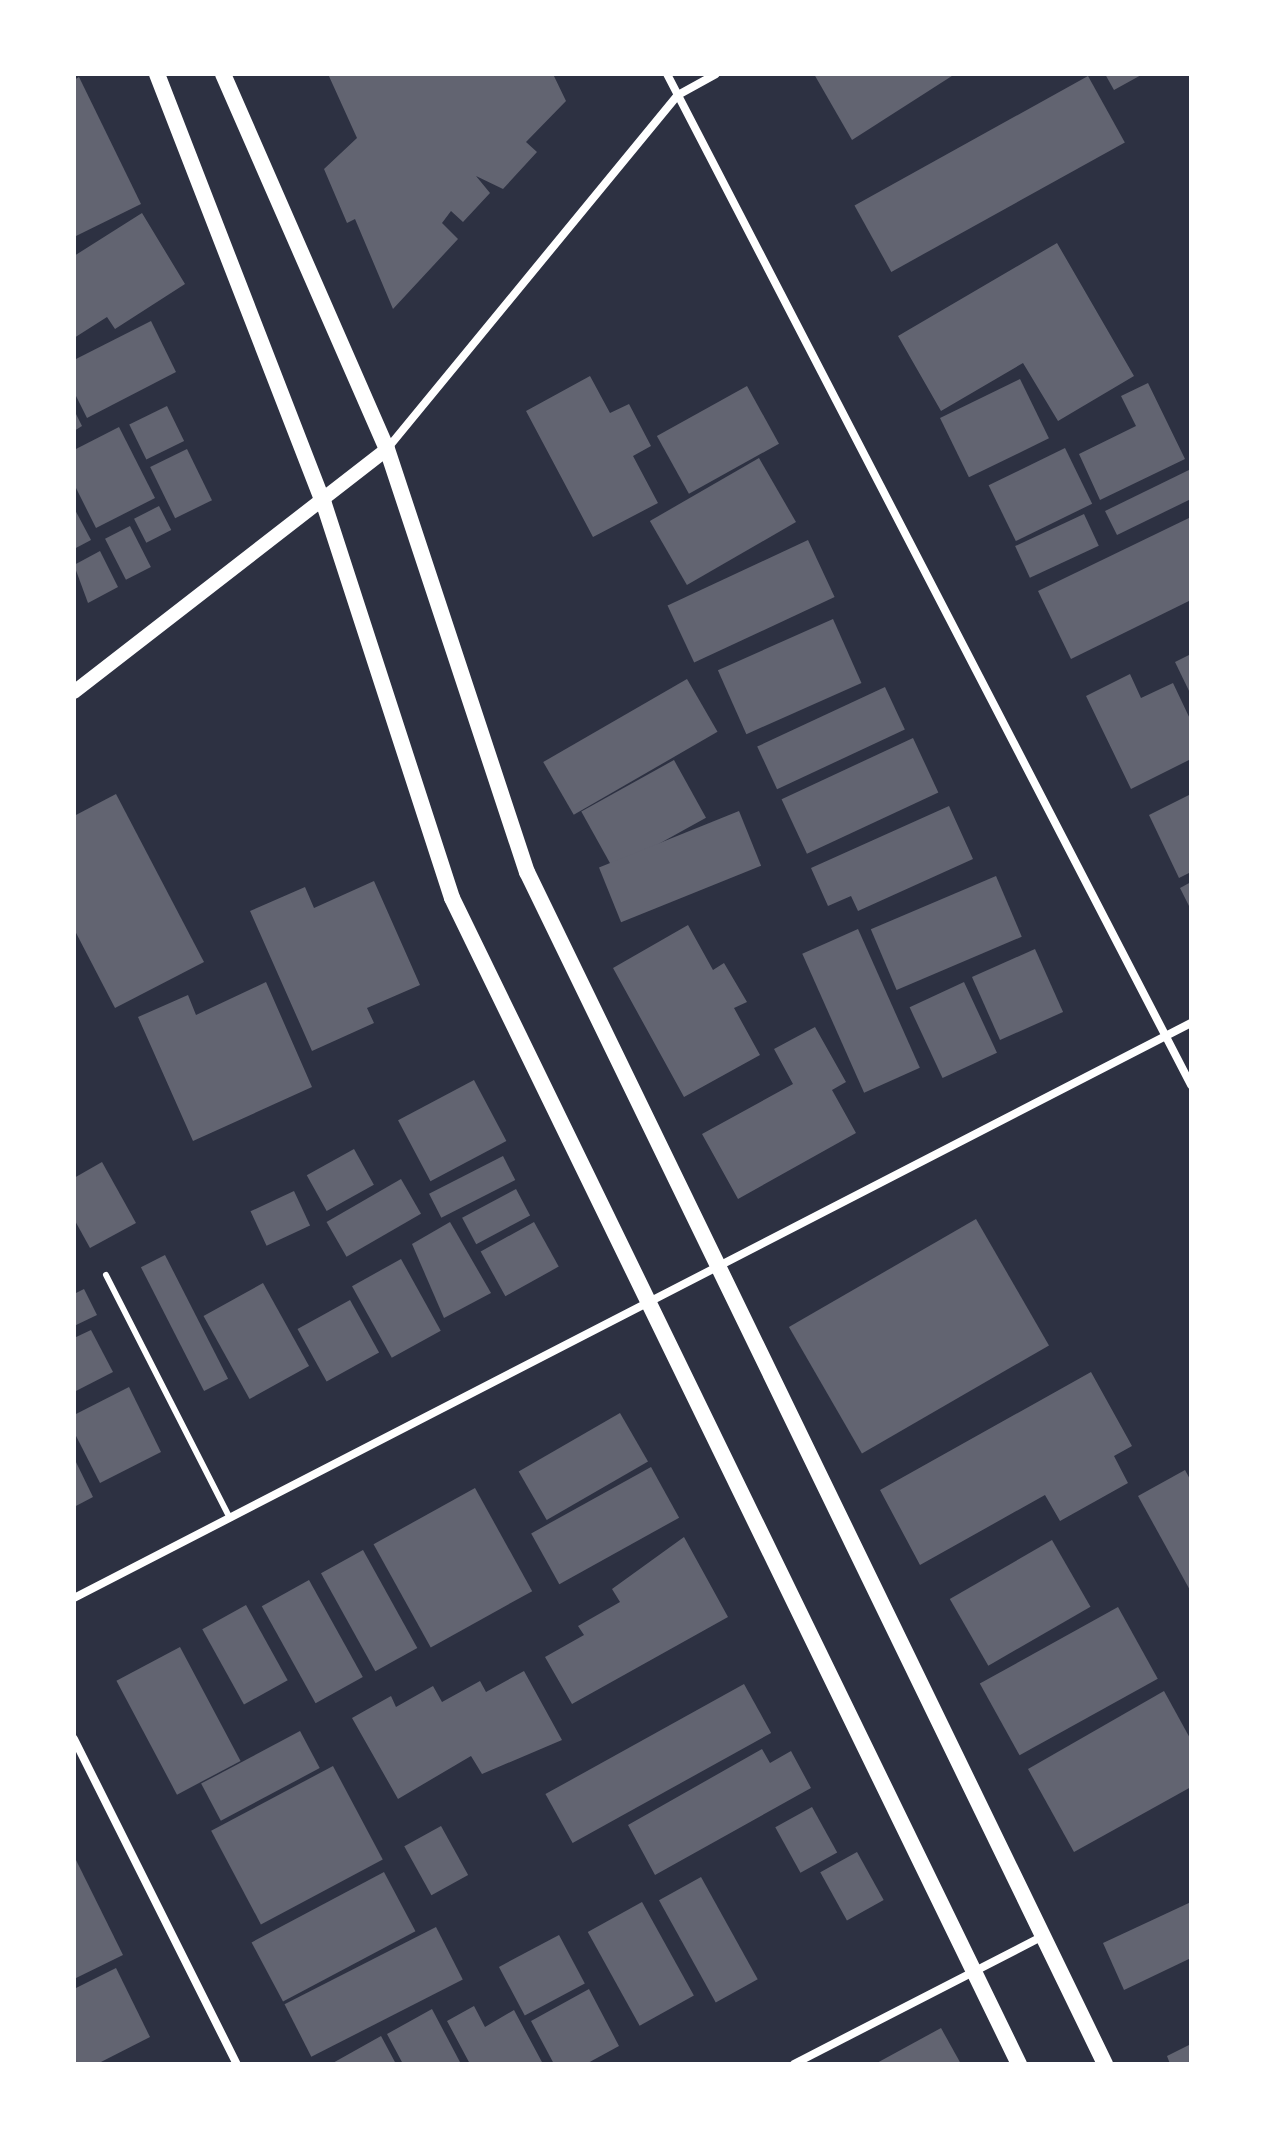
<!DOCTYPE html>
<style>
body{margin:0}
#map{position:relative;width:1265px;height:2138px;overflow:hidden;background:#2d3142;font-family:Arial,sans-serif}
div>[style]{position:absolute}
.building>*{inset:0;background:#626471;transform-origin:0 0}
.service>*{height:6px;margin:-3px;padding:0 3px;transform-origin:3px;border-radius:3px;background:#fff}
.minor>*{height:8px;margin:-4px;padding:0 4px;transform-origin:4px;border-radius:4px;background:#fff}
.tertiary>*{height:14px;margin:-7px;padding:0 7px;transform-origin:7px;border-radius:7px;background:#fff}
.secondary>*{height:16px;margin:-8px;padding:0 8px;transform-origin:8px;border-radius:8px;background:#fff}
span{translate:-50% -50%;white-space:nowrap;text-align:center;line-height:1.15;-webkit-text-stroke:7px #fff;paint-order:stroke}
.frame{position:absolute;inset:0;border:76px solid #fff;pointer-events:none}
</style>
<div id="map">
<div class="building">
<i style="clip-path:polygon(328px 74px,553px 74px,566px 101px,526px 142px,537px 152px,503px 189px,476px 176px,490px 193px,463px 222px,451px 211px,442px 223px,458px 239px,393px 309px,355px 219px,347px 223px,324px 169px,357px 138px)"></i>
<i style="clip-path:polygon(814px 74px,955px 74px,852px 140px)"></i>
<i style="clip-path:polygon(1105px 74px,1143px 74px,1114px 90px)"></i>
<i style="left:1088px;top:76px;width:76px;height:267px;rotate:61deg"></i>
<i style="clip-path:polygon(79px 77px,141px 204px,74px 237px,74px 80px)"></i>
<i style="clip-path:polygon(142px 213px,185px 284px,115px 329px,107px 317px,74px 338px,74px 256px)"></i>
<i style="clip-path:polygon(1057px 243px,1134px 376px,1058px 421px,1023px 363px,941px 411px,898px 336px)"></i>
<i style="clip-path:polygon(151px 321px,176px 372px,87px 418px,74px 392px,74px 360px)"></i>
<i style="clip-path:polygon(590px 376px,610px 413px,629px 404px,651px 446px,633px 456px,658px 503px,593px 537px,526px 411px)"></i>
<i style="left:1020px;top:379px;width:66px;height:89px;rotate:64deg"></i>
<i style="clip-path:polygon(1148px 383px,1185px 459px,1100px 500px,1079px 454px,1136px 426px,1121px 396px)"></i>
<i style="left:747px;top:386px;width:66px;height:103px;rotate:61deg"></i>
<i style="left:167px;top:406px;width:39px;height:42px;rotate:64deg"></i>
<i style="clip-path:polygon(74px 410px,82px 426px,74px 431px)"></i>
<i style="clip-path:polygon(119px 427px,155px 498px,96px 528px,74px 484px,74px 450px)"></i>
<i style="left:1065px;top:448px;width:62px;height:85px;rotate:64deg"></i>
<i style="left:187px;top:449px;width:57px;height:41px;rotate:64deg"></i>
<i style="left:759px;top:458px;width:74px;height:126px;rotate:60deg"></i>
<i style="clip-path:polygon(1191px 469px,1191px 499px,1117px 535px,1105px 511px)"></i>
<i style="left:159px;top:506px;width:27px;height:28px;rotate:63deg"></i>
<i style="clip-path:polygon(74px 508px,91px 540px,74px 549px)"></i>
<i style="left:1084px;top:514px;width:35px;height:76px;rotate:65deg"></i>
<i style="clip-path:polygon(1191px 517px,1191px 600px,1071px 659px,1038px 591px)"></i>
<i style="left:130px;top:526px;width:46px;height:28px;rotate:63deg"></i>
<i style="left:808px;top:540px;width:63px;height:155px;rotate:65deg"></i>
<i style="clip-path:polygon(100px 551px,118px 587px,88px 603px,74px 565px)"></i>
<i style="left:833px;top:619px;width:70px;height:126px;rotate:66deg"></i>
<i style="clip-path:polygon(1191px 654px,1191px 695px,1175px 662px)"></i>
<i style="clip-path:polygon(1130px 674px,1141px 698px,1173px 683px,1191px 721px,1191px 759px,1131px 789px,1086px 696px)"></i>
<i style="left:687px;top:679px;width:61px;height:166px;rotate:60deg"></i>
<i style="left:885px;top:687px;width:47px;height:141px;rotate:65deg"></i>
<i style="left:913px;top:738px;width:60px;height:145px;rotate:65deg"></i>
<i style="left:674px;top:760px;width:66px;height:106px;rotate:61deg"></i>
<i style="clip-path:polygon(116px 794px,204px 962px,115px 1008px,74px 929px,74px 816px)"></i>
<i style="clip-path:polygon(1191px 794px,1191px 872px,1179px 878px,1149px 815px)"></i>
<i style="clip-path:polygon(949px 806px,973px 859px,858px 911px,851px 896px,828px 906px,811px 868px)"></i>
<i style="left:739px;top:811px;width:59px;height:151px;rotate:68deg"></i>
<i style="left:996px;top:876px;width:66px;height:136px;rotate:67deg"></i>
<i style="clip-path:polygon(374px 881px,420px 985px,367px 1008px,374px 1023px,312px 1051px,250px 911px,305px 887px,314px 908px)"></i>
<i style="clip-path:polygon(1191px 882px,1191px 910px,1180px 888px)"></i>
<i style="clip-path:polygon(688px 925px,713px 970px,724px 963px,747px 1002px,734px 1008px,760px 1055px,684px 1097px,613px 968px)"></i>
<i style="left:858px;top:929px;width:152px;height:61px;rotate:66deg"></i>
<i style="left:1035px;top:949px;width:69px;height:69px;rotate:66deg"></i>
<i style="clip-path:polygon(266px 982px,312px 1087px,193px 1141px,138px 1017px,188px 995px,196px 1015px)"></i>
<i style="left:964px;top:982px;width:78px;height:60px;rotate:65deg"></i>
<i style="clip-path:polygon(815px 1027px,846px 1082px,832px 1090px,856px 1133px,738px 1199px,702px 1134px,793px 1084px,774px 1049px)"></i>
<i style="left:474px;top:1080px;width:69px;height:86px;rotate:62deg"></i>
<i style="left:354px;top:1149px;width:41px;height:54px;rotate:61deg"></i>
<i style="left:503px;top:1156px;width:27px;height:83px;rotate:63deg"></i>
<i style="clip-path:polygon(102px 1162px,136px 1223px,90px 1248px,74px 1219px,74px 1178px)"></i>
<i style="left:401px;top:1179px;width:40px;height:86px;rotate:60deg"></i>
<i style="left:516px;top:1189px;width:30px;height:61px;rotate:62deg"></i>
<i style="left:294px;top:1191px;width:38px;height:48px;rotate:65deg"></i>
<i style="left:976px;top:1219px;width:146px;height:216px;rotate:60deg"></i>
<i style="clip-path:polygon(450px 1222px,491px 1293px,444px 1318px,412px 1244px)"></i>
<i style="left:534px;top:1222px;width:51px;height:61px;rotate:61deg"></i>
<i style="left:165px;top:1255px;width:139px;height:27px;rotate:63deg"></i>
<i style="left:401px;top:1259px;width:82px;height:56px;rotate:61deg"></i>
<i style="left:263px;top:1283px;width:95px;height:68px;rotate:61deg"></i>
<i style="clip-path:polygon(84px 1289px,97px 1315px,74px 1326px,74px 1294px)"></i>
<i style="left:350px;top:1300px;width:60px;height:60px;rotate:61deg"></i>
<i style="clip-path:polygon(91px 1330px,113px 1372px,74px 1392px,74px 1338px)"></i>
<i style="clip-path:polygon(1091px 1372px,1132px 1446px,1114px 1456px,1128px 1483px,1060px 1521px,1045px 1495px,920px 1565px,880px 1490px)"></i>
<i style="clip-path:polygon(129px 1387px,161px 1452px,100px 1483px,74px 1432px,74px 1415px)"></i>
<i style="left:620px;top:1413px;width:56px;height:117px;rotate:60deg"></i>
<i style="clip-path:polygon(74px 1458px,93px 1497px,74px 1507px)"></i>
<i style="left:651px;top:1467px;width:58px;height:137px;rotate:61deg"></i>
<i style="clip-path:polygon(1185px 1470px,1191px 1481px,1191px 1592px,1138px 1496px)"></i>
<i style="left:475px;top:1488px;width:118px;height:116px;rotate:61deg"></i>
<i style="clip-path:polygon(684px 1537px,728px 1617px,572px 1704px,545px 1657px,584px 1635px,578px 1626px,620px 1602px,612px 1589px)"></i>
<i style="left:1052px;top:1540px;width:77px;height:118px;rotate:60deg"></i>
<i style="left:363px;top:1550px;width:112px;height:48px;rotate:61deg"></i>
<i style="left:309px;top:1580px;width:111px;height:54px;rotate:61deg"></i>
<i style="left:246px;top:1605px;width:86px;height:50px;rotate:61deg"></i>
<i style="left:1118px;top:1607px;width:82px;height:158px;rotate:61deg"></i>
<i style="left:180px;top:1647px;width:129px;height:72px;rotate:62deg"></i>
<i style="clip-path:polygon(524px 1671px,562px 1740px,482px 1774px,471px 1756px,398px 1799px,352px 1718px,391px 1696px,396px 1707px,433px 1686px,442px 1702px,480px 1681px,486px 1692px)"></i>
<i style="left:744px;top:1684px;width:56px;height:227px;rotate:61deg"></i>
<i style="clip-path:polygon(1164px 1691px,1191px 1740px,1191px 1787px,1074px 1852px,1028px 1769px)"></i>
<i style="left:300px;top:1731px;width:42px;height:112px;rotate:62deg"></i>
<i style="clip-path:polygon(762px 1749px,770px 1763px,791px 1751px,811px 1788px,655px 1875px,628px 1825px)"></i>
<i style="left:333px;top:1766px;width:106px;height:138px;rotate:62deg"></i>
<i style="left:812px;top:1807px;width:52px;height:42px;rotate:61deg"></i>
<i style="left:441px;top:1826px;width:56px;height:42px;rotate:61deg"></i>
<i style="left:857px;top:1852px;width:55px;height:42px;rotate:61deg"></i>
<i style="clip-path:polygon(74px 1856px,123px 1955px,74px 1979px)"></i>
<i style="left:384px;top:1872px;width:67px;height:150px;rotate:62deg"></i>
<i style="left:701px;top:1877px;width:117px;height:48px;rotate:61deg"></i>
<i style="left:642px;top:1902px;width:107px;height:62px;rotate:61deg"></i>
<i style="clip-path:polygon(1191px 1902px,1191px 1958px,1124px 1990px,1103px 1943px)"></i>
<i style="left:436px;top:1927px;width:59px;height:170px;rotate:63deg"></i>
<i style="left:559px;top:1935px;width:55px;height:68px;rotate:62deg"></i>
<i style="clip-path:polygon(116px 1968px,150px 2037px,97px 2064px,74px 2064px,74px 1989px)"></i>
<i style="clip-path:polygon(589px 1989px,619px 2046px,586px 2064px,554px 2064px,531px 2021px)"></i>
<i style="clip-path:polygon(474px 2006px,485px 2027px,514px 2010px,543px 2064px,470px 2064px,447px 2021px)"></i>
<i style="clip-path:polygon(432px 2009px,461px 2064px,403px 2064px,387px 2034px)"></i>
<i style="clip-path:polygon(941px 2028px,961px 2064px,875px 2064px)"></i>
<i style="clip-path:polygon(381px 2036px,396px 2064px,331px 2064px)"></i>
<i style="clip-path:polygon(1191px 2044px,1191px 2064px,1170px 2064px,1167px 2056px)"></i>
</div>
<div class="service">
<i style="left:106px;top:1275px;width:273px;rotate:63deg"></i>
</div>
<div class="minor">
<i style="left:667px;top:74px;width:1139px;rotate:62.6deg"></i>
<i style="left:387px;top:449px;width:458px;rotate:-50.6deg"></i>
<i style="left:678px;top:95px;width:43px;rotate:-28.9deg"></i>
<i style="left:74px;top:1598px;width:1256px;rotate:-27.24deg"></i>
<i style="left:74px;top:1739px;width:364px;rotate:63.4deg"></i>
<i style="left:794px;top:2064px;width:280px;rotate:-27.2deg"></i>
</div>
<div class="tertiary">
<i style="left:74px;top:692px;width:396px;rotate:-37.8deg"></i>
</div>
<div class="secondary">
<i style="left:157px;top:74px;width:461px;rotate:68.8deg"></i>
<i style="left:324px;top:504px;width:414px;rotate:72deg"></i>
<i style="left:452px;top:898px;width:1297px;rotate:64.07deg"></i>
<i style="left:223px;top:74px;width:409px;rotate:66.4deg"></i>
<i style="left:387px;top:449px;width:446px;rotate:71.7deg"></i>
<i style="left:527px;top:872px;width:1325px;rotate:64.13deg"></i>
</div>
<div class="frame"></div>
</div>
